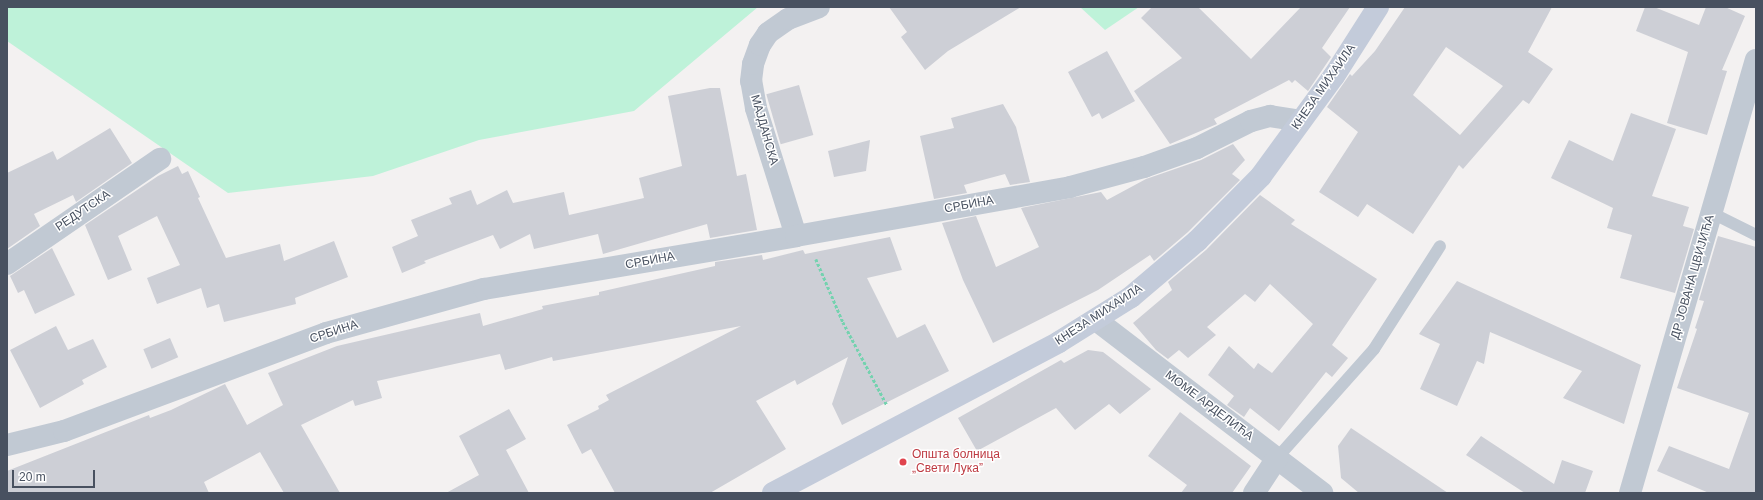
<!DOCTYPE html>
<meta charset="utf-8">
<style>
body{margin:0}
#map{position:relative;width:1763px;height:500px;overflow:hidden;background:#f3f1f1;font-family:Arial,sans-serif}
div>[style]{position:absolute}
.green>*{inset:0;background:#bef2d9}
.building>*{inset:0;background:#cdcfd6;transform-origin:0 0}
.path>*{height:2.5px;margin-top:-1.25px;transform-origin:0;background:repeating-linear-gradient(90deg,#74d2af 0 3px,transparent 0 5px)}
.lane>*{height:12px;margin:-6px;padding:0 6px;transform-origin:6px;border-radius:6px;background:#c1c9d3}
.street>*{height:22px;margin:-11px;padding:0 11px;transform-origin:11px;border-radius:11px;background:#c1c9d3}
.secondary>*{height:22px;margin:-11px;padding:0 11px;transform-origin:11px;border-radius:11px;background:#c3cbda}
.dots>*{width:11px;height:11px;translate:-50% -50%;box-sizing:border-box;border:2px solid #fff;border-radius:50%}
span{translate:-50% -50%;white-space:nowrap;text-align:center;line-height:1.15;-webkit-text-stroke:3px #fff;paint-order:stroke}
.street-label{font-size:12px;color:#485160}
.health-label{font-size:12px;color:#be3a42}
.left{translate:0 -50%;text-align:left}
.frame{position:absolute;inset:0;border:8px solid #485160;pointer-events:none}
.scale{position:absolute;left:12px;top:470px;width:83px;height:18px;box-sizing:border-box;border:2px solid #485160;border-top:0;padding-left:5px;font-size:12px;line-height:14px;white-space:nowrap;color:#485160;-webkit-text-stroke:3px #fff;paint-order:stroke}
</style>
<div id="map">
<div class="green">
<i style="clip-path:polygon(7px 7px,758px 7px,634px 111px,479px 140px,373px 176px,228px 193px,7px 41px)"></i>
<i style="clip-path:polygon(1080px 7px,1139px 7px,1105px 30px)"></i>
</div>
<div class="building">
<i style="clip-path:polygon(889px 7px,1021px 7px,948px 51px,925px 70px,901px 37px,907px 32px)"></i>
<i style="clip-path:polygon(1152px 7px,1198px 7px,1251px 59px,1301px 7px,1350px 7px,1322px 48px,1331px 57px,1308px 91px,1295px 80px,1292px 83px,1289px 80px,1214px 119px,1217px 124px,1170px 144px,1134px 91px,1182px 58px,1141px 18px)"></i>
<i style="clip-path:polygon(evenodd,1405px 7px,1552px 7px,1528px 52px,1553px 69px,1529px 104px,1523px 100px,1463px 169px,1459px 165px,1413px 234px,1367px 204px,1358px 217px,1319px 192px,1358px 132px,1327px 107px,1350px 74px,1352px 76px,1375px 51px,1405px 7px,1446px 47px,1503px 86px,1460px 135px,1413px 95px,1446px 47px)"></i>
<i style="clip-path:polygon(1645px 7px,1654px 7px,1699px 25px,1706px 7px,1725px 7px,1745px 16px,1722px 70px,1727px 71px,1707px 135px,1667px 123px,1688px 52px,1636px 31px)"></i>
<i style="clip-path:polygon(1107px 51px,1135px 101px,1102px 119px,1099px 113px,1092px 117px,1068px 72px)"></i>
<i style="left:799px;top:85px;width:52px;height:34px;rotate:74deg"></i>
<i style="clip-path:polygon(710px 88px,720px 88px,737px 176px,746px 174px,757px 230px,710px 238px,707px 224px,603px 254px,598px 234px,534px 249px,530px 234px,500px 249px,493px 235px,424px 261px,426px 263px,402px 273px,392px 247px,418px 236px,411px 220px,452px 204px,449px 198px,471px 190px,477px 205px,507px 190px,513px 203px,564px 192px,569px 215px,644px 198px,639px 178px,682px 166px,668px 96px)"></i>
<i style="clip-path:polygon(1003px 104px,1016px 127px,1030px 182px,1010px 185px,1005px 174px,964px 185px,967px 193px,934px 199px,920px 136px,954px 128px,951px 118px)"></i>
<i style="clip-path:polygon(1631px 113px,1676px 129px,1652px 196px,1689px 207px,1683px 226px,1694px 229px,1675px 293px,1620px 278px,1632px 235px,1607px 228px,1613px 208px,1551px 178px,1569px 140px,1613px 161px)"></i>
<i style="clip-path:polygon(110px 128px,132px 163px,76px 202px,73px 195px,34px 214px,40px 226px,7px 249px,7px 173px,53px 151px,57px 160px)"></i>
<i style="clip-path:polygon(870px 140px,866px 171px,834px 177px,828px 151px)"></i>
<i style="clip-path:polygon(1233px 144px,1245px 160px,1232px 174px,1240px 180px,1188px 232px,1154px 261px,1150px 255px,1098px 290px,993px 343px,963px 280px,942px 223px,976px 216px,996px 267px,1039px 247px,1021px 208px,1101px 192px,1107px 200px,1146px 179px,1201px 160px)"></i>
<i style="clip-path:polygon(178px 166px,182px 174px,188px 171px,200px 197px,198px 198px,226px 258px,280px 244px,284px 261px,334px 241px,348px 277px,295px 298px,296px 304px,224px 322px,219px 304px,207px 308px,201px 288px,157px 304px,147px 278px,180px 265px,157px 216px,118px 236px,132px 270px,108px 280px,85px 225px,158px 176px)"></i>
<i style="clip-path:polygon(1260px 195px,1295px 220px,1291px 224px,1377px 279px,1332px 345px,1348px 358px,1332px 377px,1326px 372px,1279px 431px,1250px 408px,1244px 417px,1227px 405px,1234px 396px,1208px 375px,1229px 346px,1254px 369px,1258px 363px,1272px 373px,1313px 324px,1270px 284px,1255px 302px,1245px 294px,1207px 327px,1216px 335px,1188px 358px,1179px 350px,1168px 359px,1156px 350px,1133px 323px,1172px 290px,1168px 282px,1206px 250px)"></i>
<i style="clip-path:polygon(1718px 236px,1756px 247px,1756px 493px,1709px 493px,1657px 471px,1669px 446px,1729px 469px,1749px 413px,1677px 388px,1697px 329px,1695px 328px,1704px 301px,1699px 300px)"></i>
<i style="clip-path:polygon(890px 237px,902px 270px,867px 278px,897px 338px,925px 324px,949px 371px,842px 425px,832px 404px,848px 357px,797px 385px,795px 380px,756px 401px,786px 449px,710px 493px,615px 493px,591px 449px,582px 454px,567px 425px,599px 409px,598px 406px,609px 400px,606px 395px,741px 326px,553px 361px,552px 357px,505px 370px,500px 354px,377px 381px,382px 398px,355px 406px,353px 400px,301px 425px,340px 493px,284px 493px,260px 452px,204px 482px,209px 493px,7px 493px,7px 471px,149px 415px,150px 418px,171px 410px,225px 384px,247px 425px,283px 405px,268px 373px,337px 346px,480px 313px,483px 326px,543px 309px,542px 306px,599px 295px,599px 292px,715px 266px,715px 262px,762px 255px,763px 260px,803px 250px,805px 254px)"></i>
<i style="clip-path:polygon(52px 248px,75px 295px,35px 314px,24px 290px,18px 293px,10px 276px)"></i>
<i style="clip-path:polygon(1457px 281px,1641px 365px,1624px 424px,1563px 398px,1582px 371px,1490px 332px,1484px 364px,1477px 361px,1457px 406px,1420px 389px,1440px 344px,1419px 334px)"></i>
<i style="clip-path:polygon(56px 326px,68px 350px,93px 339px,107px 367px,82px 380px,84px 384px,40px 408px,10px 350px)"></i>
<i style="left:170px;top:338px;width:21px;height:29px;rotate:67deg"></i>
<i style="clip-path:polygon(1088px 350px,1103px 352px,1151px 389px,1120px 414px,1109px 404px,1075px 430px,1056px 408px,977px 451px,958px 418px,1061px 360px,1064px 363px)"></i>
<i style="clip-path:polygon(509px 409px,526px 439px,506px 450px,529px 493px,446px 493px,479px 475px,459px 436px)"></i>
<i style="clip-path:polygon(1180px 412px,1251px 466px,1232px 493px,1181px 493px,1187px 485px,1148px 456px)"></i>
<i style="clip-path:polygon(1351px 428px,1448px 493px,1359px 493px,1341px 478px,1338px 446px)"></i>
<i style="clip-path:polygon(1481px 436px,1554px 484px,1562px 460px,1593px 471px,1585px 493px,1525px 493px,1466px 455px)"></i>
</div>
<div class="path">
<i style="left:816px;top:259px;width:69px;rotate:66.8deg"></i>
<i style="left:843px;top:322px;width:94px;rotate:62.1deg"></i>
</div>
<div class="lane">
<i style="left:1712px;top:213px;width:49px;rotate:26.6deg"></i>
<i style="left:1277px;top:458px;width:146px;rotate:-48.3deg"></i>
<i style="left:1374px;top:349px;width:122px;rotate:-57.3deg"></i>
</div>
<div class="street">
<i style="left:796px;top:236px;width:134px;rotate:-107.4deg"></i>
<i style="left:756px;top:108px;width:27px;rotate:-100deg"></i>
<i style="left:751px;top:81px;width:17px;rotate:-83deg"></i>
<i style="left:753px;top:64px;width:20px;rotate:-70deg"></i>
<i style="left:760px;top:45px;width:14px;rotate:-56deg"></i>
<i style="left:768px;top:33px;width:24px;rotate:-35deg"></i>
<i style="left:788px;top:19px;width:33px;rotate:-21deg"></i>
<i style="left:7px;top:264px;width:186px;rotate:-34.5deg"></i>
<i style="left:1096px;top:320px;width:285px;rotate:37.4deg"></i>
<i style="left:7px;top:445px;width:59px;rotate:-13.8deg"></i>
<i style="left:64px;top:431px;width:280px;rotate:-20.5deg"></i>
<i style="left:326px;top:333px;width:164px;rotate:-15.6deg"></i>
<i style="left:484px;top:289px;width:316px;rotate:-9.6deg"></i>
<i style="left:796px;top:236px;width:278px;rotate:-10.1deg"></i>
<i style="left:1070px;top:187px;width:77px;rotate:-15.1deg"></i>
<i style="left:1144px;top:167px;width:56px;rotate:-19.7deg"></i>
<i style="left:1197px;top:148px;width:60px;rotate:-26.6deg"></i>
<i style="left:1251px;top:121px;width:20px;rotate:-15deg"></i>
<i style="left:1270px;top:116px;width:31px;rotate:9deg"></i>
<i style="left:1254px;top:493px;width:42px;rotate:-56.7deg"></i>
<i style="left:1630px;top:493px;width:451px;rotate:-73.8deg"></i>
</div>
<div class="secondary">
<i style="left:773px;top:493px;width:323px;rotate:-27.8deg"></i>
<i style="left:1059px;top:342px;width:85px;rotate:-32deg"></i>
<i style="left:1131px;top:297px;width:87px;rotate:-40.3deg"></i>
<i style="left:1197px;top:241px;width:91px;rotate:-45.4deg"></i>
<i style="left:1261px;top:176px;width:124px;rotate:-53.9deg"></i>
<i style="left:1334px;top:76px;width:82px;rotate:-57.5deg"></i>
</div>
<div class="dots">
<i style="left:903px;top:462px;background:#e0444e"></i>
</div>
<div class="street-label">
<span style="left:1324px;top:87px;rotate:-55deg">КНЕЗА МИХАИЛА</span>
<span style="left:764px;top:130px;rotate:74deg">МАЈДАНСКА</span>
<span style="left:969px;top:205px;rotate:-10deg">СРБИНА</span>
<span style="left:83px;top:211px;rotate:-34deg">РЕДУТСКА</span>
<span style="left:650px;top:261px;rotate:-10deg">СРБИНА</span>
<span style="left:1693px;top:277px;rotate:-74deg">ДР ЈОВАНА ЦВИЈИЋА</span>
<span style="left:1099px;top:315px;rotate:-33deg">КНЕЗА МИХАИЛА</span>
<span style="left:334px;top:332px;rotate:-18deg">СРБИНА</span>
<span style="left:1209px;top:406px;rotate:37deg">МОМЕ АРДЕЛИЋА</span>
</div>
<div class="health-label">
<span class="left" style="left:912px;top:462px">Општа болница<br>„Свети Лука”</span>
</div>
<div class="frame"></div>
<div class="scale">20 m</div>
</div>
